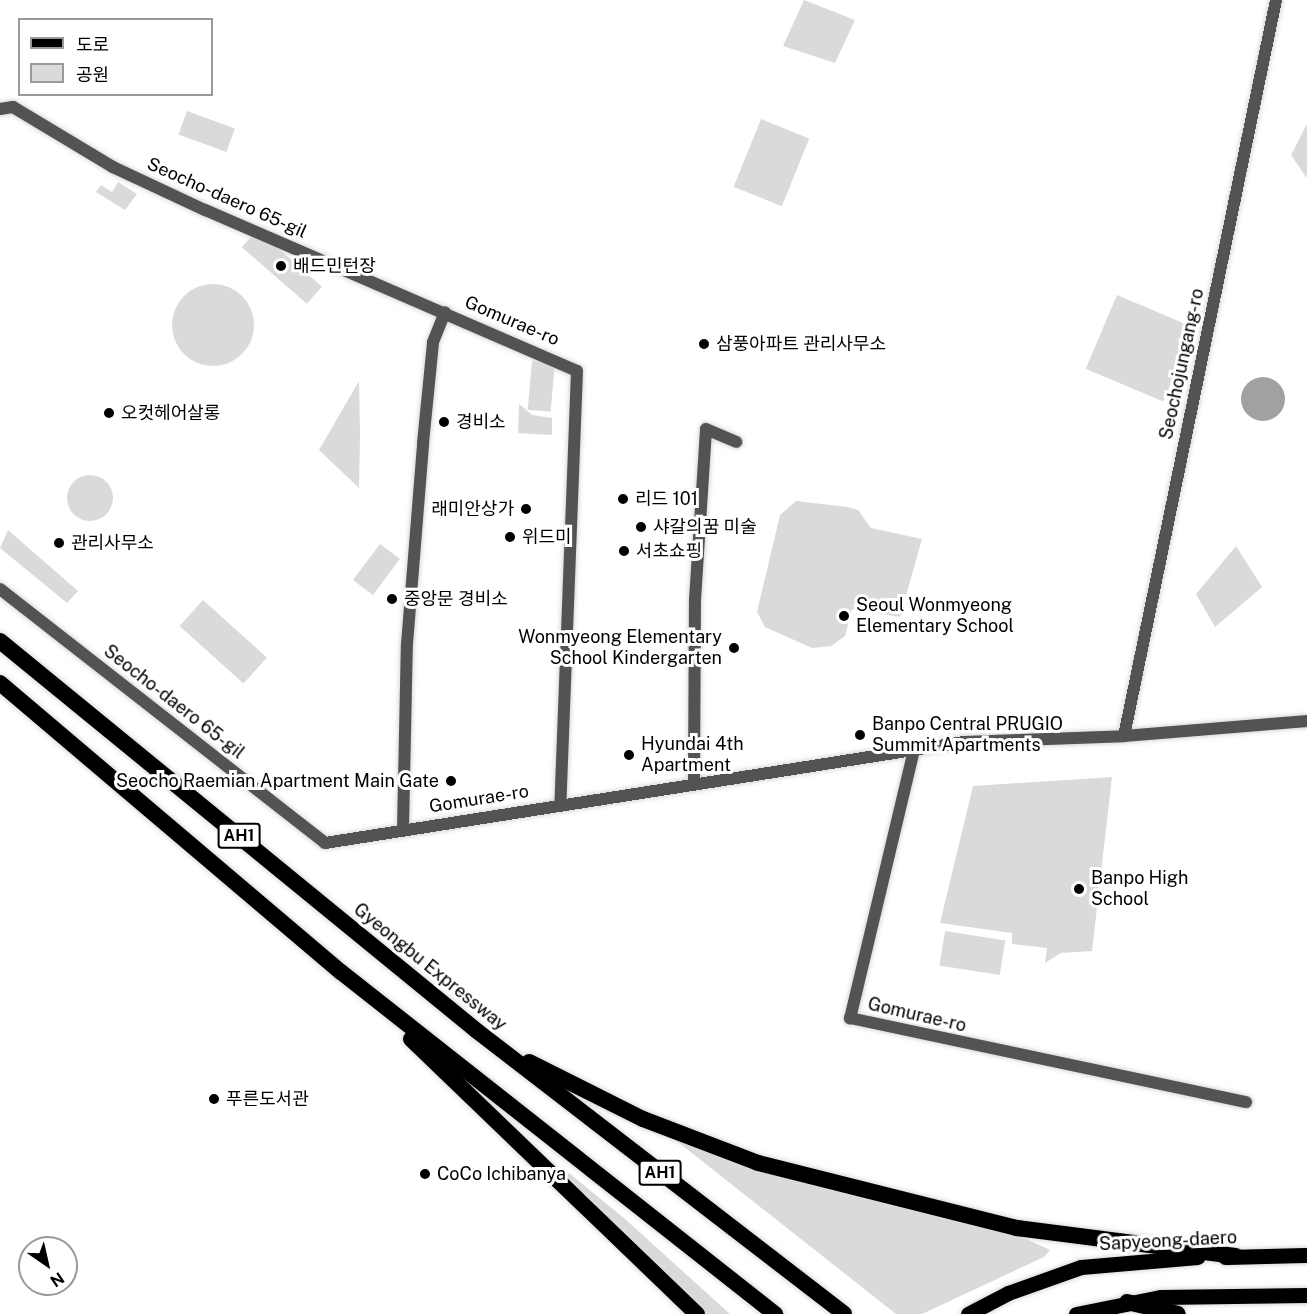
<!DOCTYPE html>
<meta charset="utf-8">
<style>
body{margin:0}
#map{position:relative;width:1307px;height:1314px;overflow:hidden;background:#fff;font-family:"Public Sans","Noto Sans KR",sans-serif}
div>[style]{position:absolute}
.green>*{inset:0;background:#dadada;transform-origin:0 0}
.round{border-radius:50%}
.water>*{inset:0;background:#a1a1a1}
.roads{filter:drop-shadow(0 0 2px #dbdbdb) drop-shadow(0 0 2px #dbdbdb)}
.minor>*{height:12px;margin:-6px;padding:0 6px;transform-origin:6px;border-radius:6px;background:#535353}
.tertiary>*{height:12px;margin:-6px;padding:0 6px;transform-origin:6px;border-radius:6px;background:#535353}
.primary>*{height:15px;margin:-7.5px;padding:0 7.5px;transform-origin:7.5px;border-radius:7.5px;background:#000}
.trunk>*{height:16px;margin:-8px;padding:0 8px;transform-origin:8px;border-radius:8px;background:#000}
.dots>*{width:16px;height:16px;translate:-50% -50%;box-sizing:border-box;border:3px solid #fff;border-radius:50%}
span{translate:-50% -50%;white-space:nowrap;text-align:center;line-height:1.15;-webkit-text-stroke:6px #fff;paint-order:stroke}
.shield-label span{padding:2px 4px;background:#fff;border:2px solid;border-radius:4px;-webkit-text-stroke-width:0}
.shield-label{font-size:16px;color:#000;font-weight:700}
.street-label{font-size:18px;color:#000}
.poi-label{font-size:18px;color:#000}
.left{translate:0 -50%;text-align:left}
.right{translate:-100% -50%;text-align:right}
.legend{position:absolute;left:18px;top:18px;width:195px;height:78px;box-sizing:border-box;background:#fff;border:2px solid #999;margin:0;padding:8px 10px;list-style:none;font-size:18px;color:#000}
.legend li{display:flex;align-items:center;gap:12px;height:30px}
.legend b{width:30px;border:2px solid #999}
.north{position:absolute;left:18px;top:1236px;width:60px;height:60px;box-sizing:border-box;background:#fff;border:2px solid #999;border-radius:50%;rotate:146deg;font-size:16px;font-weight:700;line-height:24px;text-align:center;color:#000}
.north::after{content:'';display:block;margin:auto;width:21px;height:27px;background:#000;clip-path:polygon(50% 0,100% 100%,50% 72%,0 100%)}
</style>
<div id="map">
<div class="green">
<i style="clip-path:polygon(804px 0,855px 20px,835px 63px,783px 46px)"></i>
<i style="left:187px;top:111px;width:51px;height:25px;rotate:20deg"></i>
<i style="left:761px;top:119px;width:52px;height:73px;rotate:22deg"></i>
<i style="clip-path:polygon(1307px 124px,1307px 177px,1306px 177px,1291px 155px)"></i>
<i style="clip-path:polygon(118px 182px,137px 194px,125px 210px,96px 192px,101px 185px,112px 192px)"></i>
<i style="left:257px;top:230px;width:86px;height:23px;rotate:41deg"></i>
<i class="round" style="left:172px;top:284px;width:82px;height:82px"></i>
<i style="left:1117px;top:295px;width:84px;height:80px;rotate:23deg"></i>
<i style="left:532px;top:361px;width:23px;height:49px;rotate:5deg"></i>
<i style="clip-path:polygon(359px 381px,360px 434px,359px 488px,319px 450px)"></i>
<i style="clip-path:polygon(519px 404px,532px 415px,552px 418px,552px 435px,518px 433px)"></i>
<i class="round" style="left:67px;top:475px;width:46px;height:46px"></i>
<i style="clip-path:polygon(796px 501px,848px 507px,858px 510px,871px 528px,922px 539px,900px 617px,852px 609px,845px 636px,831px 646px,812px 648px,765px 627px,757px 612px,780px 515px)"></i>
<i style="clip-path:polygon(8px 530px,78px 591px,67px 603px,0 548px)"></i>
<i style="left:380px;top:544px;width:25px;height:45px;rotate:37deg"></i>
<i style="clip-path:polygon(1236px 546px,1262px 587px,1215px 627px,1196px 594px)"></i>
<i style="left:203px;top:600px;width:86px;height:35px;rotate:42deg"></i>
<i style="clip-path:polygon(1112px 777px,1092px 951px,1061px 953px,1045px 963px,1047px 948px,1012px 944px,1012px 933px,940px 923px,973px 786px)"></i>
<i style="left:945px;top:931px;width:61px;height:35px;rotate:9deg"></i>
<i style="clip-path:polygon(664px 1131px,741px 1162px,1020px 1236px,1050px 1250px,1044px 1257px,922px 1314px,896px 1314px)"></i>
<i style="clip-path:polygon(569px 1173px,625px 1219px,730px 1314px,706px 1314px,565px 1178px)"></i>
</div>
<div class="water">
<i class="round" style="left:1241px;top:377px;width:44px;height:44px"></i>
</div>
<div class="roads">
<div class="minor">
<i style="left:0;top:109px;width:13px;rotate:-9deg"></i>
<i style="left:13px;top:107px;width:117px;rotate:31deg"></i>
<i style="left:113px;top:167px;width:102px;rotate:25.1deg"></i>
<i style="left:205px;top:210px;width:405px;rotate:23.4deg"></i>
<i style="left:577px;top:371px;width:434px;rotate:92.2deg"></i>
<i style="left:1124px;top:736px;width:752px;rotate:-78.33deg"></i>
<i style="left:914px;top:750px;width:276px;rotate:103.4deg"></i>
<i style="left:850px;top:1018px;width:405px;rotate:12deg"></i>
<i style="left:694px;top:784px;width:184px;rotate:-89.7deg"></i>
<i style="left:695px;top:600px;width:171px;rotate:-86.3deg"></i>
<i style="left:706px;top:429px;width:33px;rotate:23deg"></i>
<i style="left:403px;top:829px;width:185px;rotate:-88.8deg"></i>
<i style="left:407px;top:644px;width:202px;rotate:-85.4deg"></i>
<i style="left:423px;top:443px;width:101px;rotate:-84.3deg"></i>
<i style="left:433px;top:342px;width:32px;rotate:-68deg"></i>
</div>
<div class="tertiary">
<i style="left:0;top:589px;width:412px;rotate:38deg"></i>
<i style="left:325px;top:843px;width:647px;rotate:-8.98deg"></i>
<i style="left:964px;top:742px;width:160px;rotate:-2.1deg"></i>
<i style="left:1124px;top:736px;width:184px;rotate:-4.7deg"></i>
</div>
<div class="primary">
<i style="left:1225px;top:1257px;width:82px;rotate:-1.4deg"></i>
<i style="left:968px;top:1314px;width:45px;rotate:-27.7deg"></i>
<i style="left:1008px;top:1293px;width:77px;rotate:-19.6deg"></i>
<i style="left:1081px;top:1267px;width:117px;rotate:-4.9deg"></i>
<i style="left:1076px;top:1314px;width:87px;rotate:-11.3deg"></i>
<i style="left:1161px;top:1297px;width:146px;rotate:-0.8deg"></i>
</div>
<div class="trunk">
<i style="left:0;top:641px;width:616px;rotate:39.27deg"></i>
<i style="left:477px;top:1031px;width:463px;rotate:37.6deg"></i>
<i style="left:0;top:683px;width:447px;rotate:40.3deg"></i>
<i style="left:341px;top:972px;width:553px;rotate:38.24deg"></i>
<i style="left:411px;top:1039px;width:397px;rotate:43.9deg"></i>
<i style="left:529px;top:1062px;width:127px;rotate:26.6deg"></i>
<i style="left:643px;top:1119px;width:123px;rotate:20.9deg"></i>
<i style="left:758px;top:1163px;width:267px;rotate:14.1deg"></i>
<i style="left:1017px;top:1228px;width:220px;rotate:7.3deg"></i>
<i style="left:1127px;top:1302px;width:52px;rotate:13.2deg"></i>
</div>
</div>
<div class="dots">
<i style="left:281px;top:266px;background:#000"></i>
<i style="left:704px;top:344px;background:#000"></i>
<i style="left:109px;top:413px;background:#000"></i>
<i style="left:444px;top:422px;background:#000"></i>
<i style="left:623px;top:499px;background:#000"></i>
<i style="left:526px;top:509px;background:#000"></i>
<i style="left:641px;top:527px;background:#000"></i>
<i style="left:510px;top:537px;background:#000"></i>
<i style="left:59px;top:543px;background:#000"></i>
<i style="left:624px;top:551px;background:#000"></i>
<i style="left:392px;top:599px;background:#000"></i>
<i style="left:844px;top:616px;background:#000"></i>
<i style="left:734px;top:648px;background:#000"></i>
<i style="left:860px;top:735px;background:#000"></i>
<i style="left:629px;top:755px;background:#000"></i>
<i style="left:451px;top:781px;background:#000"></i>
<i style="left:1079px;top:889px;background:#000"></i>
<i style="left:214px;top:1099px;background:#000"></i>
<i style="left:425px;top:1174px;background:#000"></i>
</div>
<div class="shield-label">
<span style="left:239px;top:836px">AH1</span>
<span style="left:660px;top:1173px">AH1</span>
</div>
<div class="street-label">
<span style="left:227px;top:198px;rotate:24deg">Seocho-daero 65-gil</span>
<span style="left:512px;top:321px;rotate:23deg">Gomurae-ro</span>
<span style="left:1182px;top:364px;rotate:-78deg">Seochojungang-ro</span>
<span style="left:174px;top:702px;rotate:38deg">Seocho-daero 65-gil</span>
<span style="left:479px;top:799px;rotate:-9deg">Gomurae-ro</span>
<span style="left:430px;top:967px;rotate:39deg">Gyeongbu Expressway</span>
<span style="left:917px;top:1015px;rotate:13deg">Gomurae-ro</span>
<span style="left:1168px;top:1241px;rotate:-3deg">Sapyeong-daero</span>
</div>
<div class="poi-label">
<span class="left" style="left:293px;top:266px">배드민턴장</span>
<span class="left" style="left:716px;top:344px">삼풍아파트 관리사무소</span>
<span class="left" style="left:121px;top:413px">오컷헤어살롱</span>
<span class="left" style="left:456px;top:422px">경비소</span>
<span class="left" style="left:635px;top:499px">리드 101</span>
<span class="right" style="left:514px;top:509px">래미안상가</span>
<span class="left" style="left:653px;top:527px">샤갈의꿈 미술</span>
<span class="left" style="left:522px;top:537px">위드미</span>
<span class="left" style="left:71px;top:543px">관리사무소</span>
<span class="left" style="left:636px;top:551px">서초쇼핑</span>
<span class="left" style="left:404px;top:599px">중앙문 경비소</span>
<span class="left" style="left:856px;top:616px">Seoul Wonmyeong<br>Elementary School</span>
<span class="right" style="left:722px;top:648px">Wonmyeong Elementary<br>School Kindergarten</span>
<span class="left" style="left:872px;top:735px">Banpo Central PRUGIO<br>Summit Apartments</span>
<span class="left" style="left:641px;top:755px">Hyundai 4th<br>Apartment</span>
<span class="right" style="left:439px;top:781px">Seocho Raemian Apartment Main Gate</span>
<span class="left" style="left:1091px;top:889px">Banpo High<br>School</span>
<span class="left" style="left:226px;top:1099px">푸른도서관</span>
<span class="left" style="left:437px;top:1174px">CoCo Ichibanya</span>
</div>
<ul class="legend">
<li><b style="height:8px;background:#000"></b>도로</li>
<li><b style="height:16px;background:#dadada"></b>공원</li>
</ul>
<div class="north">N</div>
</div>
